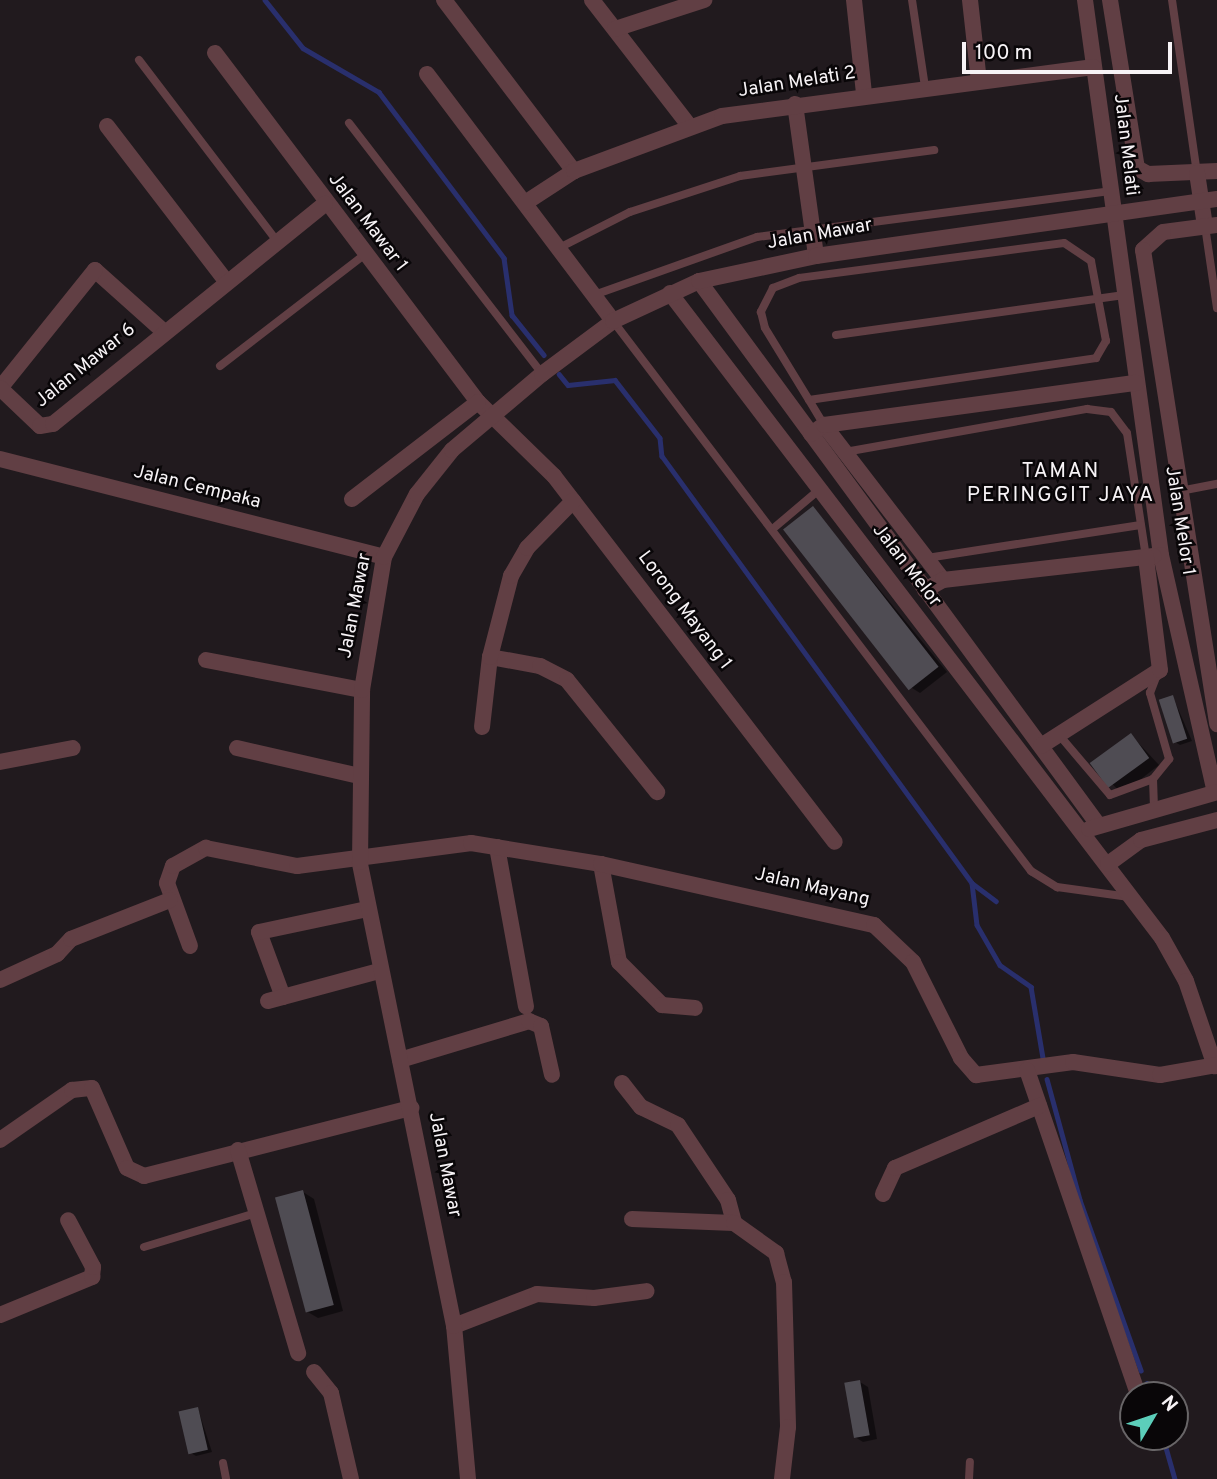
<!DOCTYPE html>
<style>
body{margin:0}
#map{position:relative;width:1217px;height:1479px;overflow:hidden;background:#211a1e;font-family:Overpass,sans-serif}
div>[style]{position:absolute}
.shadow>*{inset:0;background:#0007}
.stream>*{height:4.5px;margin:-2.25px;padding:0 2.25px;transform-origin:2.25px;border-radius:2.25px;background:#292f6d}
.building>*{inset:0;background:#4f4c53;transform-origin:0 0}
.service>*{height:8px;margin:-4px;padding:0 4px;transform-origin:4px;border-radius:4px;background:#613f44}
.minor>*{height:16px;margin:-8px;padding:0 8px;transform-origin:8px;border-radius:8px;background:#613f44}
span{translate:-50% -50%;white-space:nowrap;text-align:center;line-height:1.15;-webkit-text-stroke:5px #090608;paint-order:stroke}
.street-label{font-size:19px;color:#f7f3f6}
.neighbourhood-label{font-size:21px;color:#f7f3f6;letter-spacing:2px}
.north{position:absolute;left:1119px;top:1381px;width:70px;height:70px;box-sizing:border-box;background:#090608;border:2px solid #686567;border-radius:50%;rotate:51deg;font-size:19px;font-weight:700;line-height:28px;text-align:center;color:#f7f3f6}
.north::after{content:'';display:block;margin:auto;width:24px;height:32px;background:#5cceba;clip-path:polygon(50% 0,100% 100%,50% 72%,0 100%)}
.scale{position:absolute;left:962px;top:42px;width:210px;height:32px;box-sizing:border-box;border:4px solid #f7f3f6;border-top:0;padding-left:9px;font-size:21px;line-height:24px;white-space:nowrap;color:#f7f3f6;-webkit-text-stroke:5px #090608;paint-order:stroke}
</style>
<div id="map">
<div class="shadow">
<i style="clip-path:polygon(813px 508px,947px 672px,920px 693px,912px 688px)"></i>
<i style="clip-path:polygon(1173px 697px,1192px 741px,1180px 745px,1175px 742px)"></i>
<i style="clip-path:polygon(1131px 735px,1159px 765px,1122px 794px,1093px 764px)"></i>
<i style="clip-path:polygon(303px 1192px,314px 1199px,343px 1311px,318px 1318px,306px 1311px)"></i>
<i style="clip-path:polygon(860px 1382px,868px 1387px,877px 1439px,863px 1442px,855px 1437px)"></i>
<i style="clip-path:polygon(198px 1409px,212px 1452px,196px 1456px,191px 1453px)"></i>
</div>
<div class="stream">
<i style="left:265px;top:0;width:61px;rotate:51.6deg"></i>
<i style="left:303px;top:48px;width:88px;rotate:30.1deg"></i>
<i style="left:379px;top:92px;width:208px;rotate:53deg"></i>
<i style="left:504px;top:258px;width:58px;rotate:82deg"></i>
<i style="left:512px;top:315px;width:51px;rotate:51.3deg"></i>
<i style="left:559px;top:374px;width:14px;rotate:51deg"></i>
<i style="left:568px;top:385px;width:47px;rotate:-6.1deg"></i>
<i style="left:615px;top:380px;width:73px;rotate:52.2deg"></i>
<i style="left:660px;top:438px;width:18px;rotate:84deg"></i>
<i style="left:662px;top:456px;width:528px;rotate:54.02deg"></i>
<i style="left:972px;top:883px;width:42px;rotate:83.2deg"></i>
<i style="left:977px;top:925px;width:46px;rotate:60.1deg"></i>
<i style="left:1000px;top:965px;width:38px;rotate:35deg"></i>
<i style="left:1031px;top:987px;width:72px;rotate:80.4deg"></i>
<i style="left:972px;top:883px;width:30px;rotate:37deg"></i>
<i style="left:1047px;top:1079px;width:125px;rotate:74.7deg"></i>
<i style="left:1080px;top:1200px;width:181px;rotate:70.3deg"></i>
<i style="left:1147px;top:1383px;width:13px;rotate:72deg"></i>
<i style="left:1163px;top:1437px;width:44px;rotate:74.1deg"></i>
</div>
<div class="building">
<i style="left:813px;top:506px;width:204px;height:38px;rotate:52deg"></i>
<i style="left:1173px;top:695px;width:46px;height:15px;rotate:72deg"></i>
<i style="left:1131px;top:733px;width:31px;height:51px;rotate:54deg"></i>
<i style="left:303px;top:1190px;width:119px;height:29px;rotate:75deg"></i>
<i style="left:860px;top:1380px;width:56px;height:16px;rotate:80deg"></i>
<i style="left:198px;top:1407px;width:44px;height:20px;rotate:77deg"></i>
</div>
<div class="service">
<i style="left:912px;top:0;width:88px;rotate:81.5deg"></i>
<i style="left:1172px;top:0;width:175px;rotate:81.8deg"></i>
<i style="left:139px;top:60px;width:228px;rotate:52.7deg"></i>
<i style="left:349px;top:123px;width:317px;rotate:52.4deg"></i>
<i style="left:1205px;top:226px;width:83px;rotate:81.7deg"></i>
<i style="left:559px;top:248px;width:80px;rotate:-26.9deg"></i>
<i style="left:630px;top:212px;width:116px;rotate:-18.1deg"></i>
<i style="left:740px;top:176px;width:196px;rotate:-7.6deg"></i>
<i style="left:594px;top:295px;width:173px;rotate:-19.6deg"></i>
<i style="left:757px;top:237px;width:356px;rotate:-7.4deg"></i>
<i style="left:613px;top:321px;width:691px;rotate:52.77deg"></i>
<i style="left:1031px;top:871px;width:31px;rotate:32deg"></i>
<i style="left:1057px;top:887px;width:73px;rotate:7.9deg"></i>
<i style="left:836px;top:335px;width:291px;rotate:-7.9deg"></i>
<i style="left:220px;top:366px;width:182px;rotate:-37.6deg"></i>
<i style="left:809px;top:400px;width:290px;rotate:-8.3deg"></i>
<i style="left:1096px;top:358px;width:20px;rotate:-60deg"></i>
<i style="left:1106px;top:341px;width:81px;rotate:-100.6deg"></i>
<i style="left:1091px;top:261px;width:32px;rotate:-146deg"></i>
<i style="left:1064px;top:243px;width:267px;rotate:172.5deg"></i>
<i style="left:799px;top:278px;width:28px;rotate:159deg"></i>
<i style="left:773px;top:288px;width:27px;rotate:117deg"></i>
<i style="left:761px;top:312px;width:16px;rotate:76deg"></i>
<i style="left:765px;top:328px;width:84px;rotate:58.6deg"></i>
<i style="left:809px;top:400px;width:29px;rotate:59deg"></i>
<i style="left:845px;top:452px;width:246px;rotate:-10.1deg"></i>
<i style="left:1087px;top:409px;width:24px;rotate:7deg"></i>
<i style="left:1111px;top:412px;width:26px;rotate:53deg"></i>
<i style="left:1127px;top:433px;width:125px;rotate:81.3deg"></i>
<i style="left:1180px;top:491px;width:38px;rotate:-11deg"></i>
<i style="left:775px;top:527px;width:59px;rotate:-40.2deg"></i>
<i style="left:927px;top:558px;width:216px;rotate:-8.8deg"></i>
<i style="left:1060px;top:736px;width:77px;rotate:49.7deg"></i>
<i style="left:1110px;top:795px;width:46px;rotate:-20.4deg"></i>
<i style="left:1153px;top:779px;width:26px;rotate:-51deg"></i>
<i style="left:1169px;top:759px;width:69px;rotate:-106.1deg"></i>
<i style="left:1150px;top:693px;width:19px;rotate:-69deg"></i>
<i style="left:1153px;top:779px;width:29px;rotate:88deg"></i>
<i style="left:144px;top:1247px;width:120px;rotate:-16.9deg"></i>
<i style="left:223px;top:1463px;width:16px;rotate:79deg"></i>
<i style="left:969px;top:1479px;width:17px;rotate:-87deg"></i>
</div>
<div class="minor">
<i style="left:444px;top:0;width:215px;rotate:52.8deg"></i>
<i style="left:592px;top:0;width:157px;rotate:52.3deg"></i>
<i style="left:854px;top:0;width:95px;rotate:83.9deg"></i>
<i style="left:970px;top:0;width:81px;rotate:83.7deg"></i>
<i style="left:1085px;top:0;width:560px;rotate:82.2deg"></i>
<i style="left:1161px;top:555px;width:243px;rotate:77.2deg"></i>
<i style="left:1110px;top:0;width:170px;rotate:80.9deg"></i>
<i style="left:1137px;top:168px;width:13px;rotate:29deg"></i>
<i style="left:1148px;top:174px;width:69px;rotate:-2.5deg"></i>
<i style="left:615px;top:29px;width:94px;rotate:-18deg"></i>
<i style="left:215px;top:53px;width:437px;rotate:53deg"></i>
<i style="left:478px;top:402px;width:106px;rotate:44.2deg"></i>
<i style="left:554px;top:476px;width:461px;rotate:52.5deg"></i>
<i style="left:427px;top:74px;width:309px;rotate:53deg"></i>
<i style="left:795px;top:104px;width:153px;rotate:82.1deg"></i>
<i style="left:107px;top:126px;width:194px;rotate:52.5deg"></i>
<i style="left:1197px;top:173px;width:54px;rotate:81.4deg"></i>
<i style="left:525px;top:203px;width:59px;rotate:-33.1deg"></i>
<i style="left:574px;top:171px;width:158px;rotate:-20.4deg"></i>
<i style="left:722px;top:116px;width:375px;rotate:-7.5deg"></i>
<i style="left:1217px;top:225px;width:54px;rotate:172.6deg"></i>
<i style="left:1163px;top:232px;width:27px;rotate:138deg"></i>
<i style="left:1143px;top:250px;width:480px;rotate:81.1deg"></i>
<i style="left:699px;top:281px;width:672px;rotate:53.71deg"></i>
<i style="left:670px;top:293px;width:811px;rotate:52.66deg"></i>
<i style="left:1162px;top:938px;width:49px;rotate:60.8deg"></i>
<i style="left:1186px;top:981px;width:90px;rotate:71.2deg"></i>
<i style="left:162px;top:330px;width:90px;rotate:-138.2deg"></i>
<i style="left:95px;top:270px;width:151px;rotate:128.8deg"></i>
<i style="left:0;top:388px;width:55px;rotate:43.5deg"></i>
<i style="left:40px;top:426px;width:13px;rotate:-9deg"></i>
<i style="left:53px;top:424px;width:350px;rotate:-39deg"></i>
<i style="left:824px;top:425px;width:195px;rotate:52.5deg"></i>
<i style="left:811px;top:434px;width:16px;rotate:-35deg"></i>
<i style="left:824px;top:425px;width:315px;rotate:-7.7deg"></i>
<i style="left:0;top:459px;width:396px;rotate:14.3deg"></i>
<i style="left:352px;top:499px;width:159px;rotate:-37.6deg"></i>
<i style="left:925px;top:590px;width:21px;rotate:-29deg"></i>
<i style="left:943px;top:580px;width:212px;rotate:-6.5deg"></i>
<i style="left:490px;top:657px;width:51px;rotate:10.2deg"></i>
<i style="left:540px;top:666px;width:30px;rotate:27deg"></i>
<i style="left:567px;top:680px;width:144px;rotate:51.2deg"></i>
<i style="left:206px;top:660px;width:159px;rotate:10.9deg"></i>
<i style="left:482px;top:727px;width:70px;rotate:-83.5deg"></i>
<i style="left:490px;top:657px;width:84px;rotate:-75.5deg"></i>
<i style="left:511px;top:576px;width:32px;rotate:-60deg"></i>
<i style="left:527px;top:548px;width:66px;rotate:-45.6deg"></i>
<i style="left:1041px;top:746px;width:141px;rotate:-32.6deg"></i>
<i style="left:1160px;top:670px;width:114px;rotate:-97.1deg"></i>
<i style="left:237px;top:748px;width:125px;rotate:12.9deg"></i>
<i style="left:0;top:762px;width:74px;rotate:-10.9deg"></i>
<i style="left:1089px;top:829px;width:133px;rotate:-16.1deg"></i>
<i style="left:497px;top:847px;width:162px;rotate:79.7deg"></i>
<i style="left:601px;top:864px;width:100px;rotate:79.6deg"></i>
<i style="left:619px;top:962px;width:61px;rotate:45deg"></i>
<i style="left:662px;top:1005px;width:33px;rotate:5deg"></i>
<i style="left:1108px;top:864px;width:41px;rotate:-36deg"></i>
<i style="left:1141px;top:840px;width:79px;rotate:-14.7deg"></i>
<i style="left:190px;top:946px;width:67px;rotate:-110.1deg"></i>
<i style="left:167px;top:883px;width:18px;rotate:-71deg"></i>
<i style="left:173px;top:866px;width:38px;rotate:-29deg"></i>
<i style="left:206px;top:848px;width:93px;rotate:11.2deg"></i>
<i style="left:297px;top:866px;width:176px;rotate:-7.5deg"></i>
<i style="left:471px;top:843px;width:132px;rotate:9.2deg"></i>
<i style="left:601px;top:864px;width:280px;rotate:12.6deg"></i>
<i style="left:874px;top:925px;width:54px;rotate:43.5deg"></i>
<i style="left:913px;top:962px;width:107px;rotate:63.4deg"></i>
<i style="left:961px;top:1058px;width:23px;rotate:49deg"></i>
<i style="left:976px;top:1075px;width:98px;rotate:-7.6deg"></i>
<i style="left:1073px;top:1062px;width:88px;rotate:8.5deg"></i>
<i style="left:1160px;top:1075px;width:58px;rotate:-10deg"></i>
<i style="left:0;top:980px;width:63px;rotate:-24.5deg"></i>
<i style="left:57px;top:954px;width:21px;rotate:-47deg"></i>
<i style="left:71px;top:939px;width:106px;rotate:-21.5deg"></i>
<i style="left:283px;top:997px;width:69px;rotate:-110.3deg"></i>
<i style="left:259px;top:932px;width:110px;rotate:-12deg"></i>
<i style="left:268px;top:1001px;width:115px;rotate:-15.1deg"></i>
<i style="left:400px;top:1060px;width:135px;rotate:-16.8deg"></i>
<i style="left:529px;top:1021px;width:13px;rotate:23deg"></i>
<i style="left:541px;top:1026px;width:50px;rotate:77.3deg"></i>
<i style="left:1027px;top:1070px;width:343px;rotate:71.1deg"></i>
<i style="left:622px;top:1083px;width:31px;rotate:52deg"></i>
<i style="left:641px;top:1107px;width:41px;rotate:25.9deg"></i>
<i style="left:678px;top:1125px;width:90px;rotate:56.3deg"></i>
<i style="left:728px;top:1200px;width:24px;rotate:75deg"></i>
<i style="left:0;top:1140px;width:88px;rotate:-34.8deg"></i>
<i style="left:72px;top:1090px;width:20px;rotate:-6deg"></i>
<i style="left:92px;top:1088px;width:87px;rotate:66.4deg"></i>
<i style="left:127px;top:1168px;width:19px;rotate:25deg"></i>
<i style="left:144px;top:1176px;width:276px;rotate:-14.3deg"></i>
<i style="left:238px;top:1150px;width:212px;rotate:73.5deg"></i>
<i style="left:883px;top:1194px;width:29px;rotate:-65deg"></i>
<i style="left:895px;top:1168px;width:157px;rotate:-23.3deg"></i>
<i style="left:632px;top:1219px;width:102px;rotate:2.2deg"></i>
<i style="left:734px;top:1223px;width:52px;rotate:35.5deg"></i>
<i style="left:776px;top:1253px;width:30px;rotate:75deg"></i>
<i style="left:784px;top:1282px;width:145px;rotate:88.4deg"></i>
<i style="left:788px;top:1427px;width:52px;rotate:96.6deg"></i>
<i style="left:0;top:1315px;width:100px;rotate:-22.4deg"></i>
<i style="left:92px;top:1277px;width:10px;rotate:-84deg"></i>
<i style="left:93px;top:1267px;width:53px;rotate:-118deg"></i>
<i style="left:454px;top:1326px;width:89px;rotate:-21.1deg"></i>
<i style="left:537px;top:1294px;width:57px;rotate:4deg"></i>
<i style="left:594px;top:1298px;width:53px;rotate:-7.5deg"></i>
<i style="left:314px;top:1372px;width:27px;rotate:51deg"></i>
<i style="left:331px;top:1393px;width:88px;rotate:76.9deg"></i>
<i style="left:468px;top:1479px;width:154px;rotate:-95.2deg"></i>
<i style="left:454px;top:1326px;width:473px;rotate:-101.5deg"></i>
<i style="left:360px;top:862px;width:172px;rotate:-89.3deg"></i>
<i style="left:362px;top:690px;width:135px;rotate:-80.6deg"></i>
<i style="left:384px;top:557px;width:71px;rotate:-62.4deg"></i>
<i style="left:417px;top:494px;width:56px;rotate:-51.5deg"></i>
<i style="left:452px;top:450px;width:118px;rotate:-40.2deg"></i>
<i style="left:542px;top:374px;width:89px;rotate:-36.7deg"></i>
<i style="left:613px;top:321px;width:95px;rotate:-24.9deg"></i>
<i style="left:699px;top:281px;width:120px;rotate:-12.1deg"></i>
<i style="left:816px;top:256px;width:405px;rotate:-8.1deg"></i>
</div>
<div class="street-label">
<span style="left:797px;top:83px;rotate:-9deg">Jalan Melati 2</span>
<span style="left:1125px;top:145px;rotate:83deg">Jalan Melati</span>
<span style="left:367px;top:223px;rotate:53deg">Jalan Mawar 1</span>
<span style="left:820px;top:235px;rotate:-10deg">Jalan Mawar</span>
<span style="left:86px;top:366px;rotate:-39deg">Jalan Mawar 6</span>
<span style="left:197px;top:488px;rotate:14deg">Jalan Cempaka</span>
<span style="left:1179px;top:521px;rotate:81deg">Jalan Melor 1</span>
<span style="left:906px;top:566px;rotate:52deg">Jalan Melor</span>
<span style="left:356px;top:606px;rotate:-79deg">Jalan Mawar</span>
<span style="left:684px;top:611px;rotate:53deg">Lorong Mayang 1</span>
<span style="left:812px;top:888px;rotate:13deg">Jalan Mayang</span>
<span style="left:444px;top:1165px;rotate:79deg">Jalan Mawar</span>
</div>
<div class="neighbourhood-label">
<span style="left:1061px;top:484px">TAMAN<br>PERINGGIT JAYA</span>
</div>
<div class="north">N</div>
<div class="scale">100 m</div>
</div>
